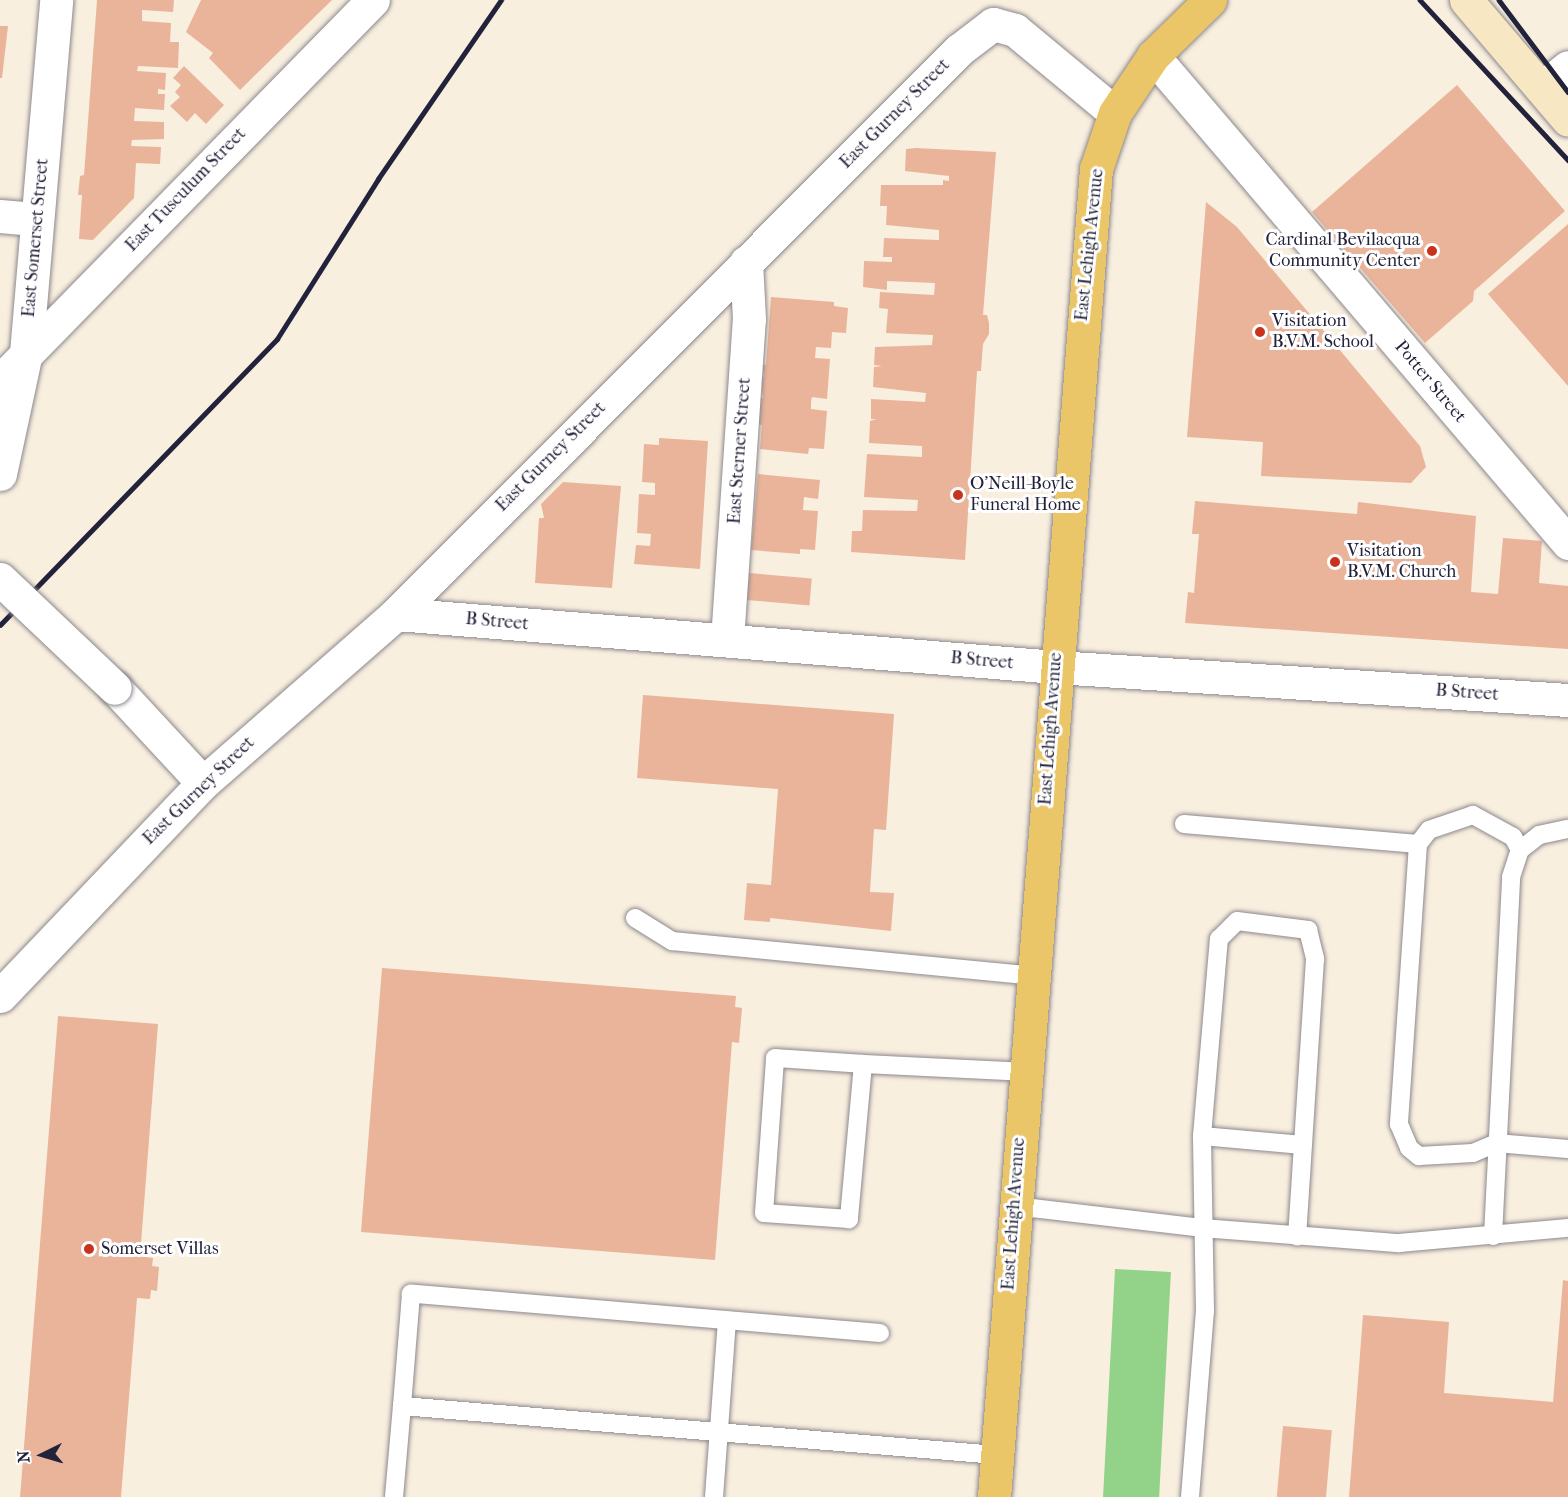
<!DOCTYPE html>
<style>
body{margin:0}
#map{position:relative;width:1568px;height:1497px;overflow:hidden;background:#f8efdf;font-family:"IM FELL French Canon",serif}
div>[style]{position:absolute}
.green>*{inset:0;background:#92d289;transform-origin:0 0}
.building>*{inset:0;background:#eab49b;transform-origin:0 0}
.roads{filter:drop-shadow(0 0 2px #8d888d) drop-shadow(0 0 2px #8d888d)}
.lane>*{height:18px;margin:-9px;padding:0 9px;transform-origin:9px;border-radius:9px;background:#fff}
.street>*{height:33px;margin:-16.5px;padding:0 16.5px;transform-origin:16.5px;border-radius:16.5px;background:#fff}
.secondary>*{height:33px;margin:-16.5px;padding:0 16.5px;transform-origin:16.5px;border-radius:16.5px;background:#f7e8c3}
.primary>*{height:33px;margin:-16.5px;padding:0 16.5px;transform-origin:16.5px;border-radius:16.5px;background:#ebc669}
.rail>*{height:4.5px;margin:-2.25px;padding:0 2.25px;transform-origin:2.25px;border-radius:2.25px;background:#22223b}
.bridges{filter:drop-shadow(0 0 2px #8d888d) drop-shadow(0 0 2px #8d888d)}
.street-bridge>*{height:33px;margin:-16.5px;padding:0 16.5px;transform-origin:16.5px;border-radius:16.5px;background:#fff}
.dots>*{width:16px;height:16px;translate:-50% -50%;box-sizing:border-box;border:3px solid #fff;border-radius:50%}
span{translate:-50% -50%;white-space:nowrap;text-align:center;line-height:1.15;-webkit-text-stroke:6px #fff;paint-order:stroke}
.street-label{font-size:18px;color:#22223b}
.poi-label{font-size:18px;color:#22223b}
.right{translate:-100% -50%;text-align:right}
.left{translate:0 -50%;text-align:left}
.north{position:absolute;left:12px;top:1425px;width:60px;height:60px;-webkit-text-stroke:4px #fff;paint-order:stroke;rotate:265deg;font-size:16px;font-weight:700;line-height:24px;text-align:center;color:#22223b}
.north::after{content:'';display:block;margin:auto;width:21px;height:27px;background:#22223b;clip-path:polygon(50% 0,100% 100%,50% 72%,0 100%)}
</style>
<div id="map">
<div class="green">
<i style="left:1115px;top:1269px;width:56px;height:229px;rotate:3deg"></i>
</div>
<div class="building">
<i style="clip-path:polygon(97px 0,174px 0,173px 12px,142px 10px,142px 21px,171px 23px,170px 42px,179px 42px,178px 68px,138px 66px,137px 71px,166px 73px,165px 90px,158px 89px,158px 94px,165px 94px,164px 110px,135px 108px,134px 121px,164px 122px,164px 139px,132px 140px,131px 146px,161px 147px,160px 164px,136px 163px,134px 198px,93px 240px,79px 239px,82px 195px,78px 195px,80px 176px,84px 175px)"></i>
<i style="clip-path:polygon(201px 0,332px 0,240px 90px,209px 58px,213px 53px,186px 32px)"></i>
<i style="clip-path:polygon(0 26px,8px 26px,2px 78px,0 78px)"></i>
<i style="clip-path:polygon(184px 66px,224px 105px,206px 124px,195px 113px,187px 122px,170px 106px,180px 97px,175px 92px,181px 85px,173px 78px)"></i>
<i style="clip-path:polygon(1457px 85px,1565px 211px,1474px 291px,1473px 301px,1425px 343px,1312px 212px)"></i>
<i style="clip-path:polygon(916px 148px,996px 152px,983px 315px,987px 315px,989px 323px,989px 334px,983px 344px,981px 371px,977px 371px,965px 560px,851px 552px,852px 531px,862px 531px,863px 510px,917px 511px,918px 500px,864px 497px,867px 454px,922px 457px,922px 446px,869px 443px,870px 421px,876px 419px,871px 419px,871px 399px,925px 402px,926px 393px,873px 387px,874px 367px,882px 366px,874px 365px,875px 347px,932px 345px,933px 335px,886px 333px,888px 309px,879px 308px,880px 292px,934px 295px,935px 283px,887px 281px,887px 290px,863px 287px,864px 261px,892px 262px,892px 257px,883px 257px,884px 238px,939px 240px,939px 230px,886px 225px,887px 206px,880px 206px,881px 185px,943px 185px,943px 180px,949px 181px,949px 176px,905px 171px,906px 149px)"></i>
<i style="clip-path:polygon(1206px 202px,1237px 227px,1420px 446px,1426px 467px,1411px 483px,1261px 476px,1263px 442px,1187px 437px)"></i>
<i style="clip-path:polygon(1568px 224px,1568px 386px,1488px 294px)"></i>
<i style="clip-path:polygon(771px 297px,834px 302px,834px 306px,848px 308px,846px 333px,832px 332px,831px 348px,816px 347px,815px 358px,830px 359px,827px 399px,812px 397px,811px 402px,811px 409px,827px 411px,824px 449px,809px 448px,808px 454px,760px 449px,762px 425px,755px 424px,757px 397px,763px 398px,760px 376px,764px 377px,762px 364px,766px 365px)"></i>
<i style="clip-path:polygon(659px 438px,708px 441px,700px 569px,634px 564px,636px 545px,650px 546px,651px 534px,637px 533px,639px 494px,655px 495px,655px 483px,642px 482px,644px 444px,659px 445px)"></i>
<i style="clip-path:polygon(758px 474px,820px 480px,818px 499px,804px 497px,803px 510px,818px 511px,815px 550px,800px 549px,800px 554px,751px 550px)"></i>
<i style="clip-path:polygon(563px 482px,621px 486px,612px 588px,535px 583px,539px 518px,544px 518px,541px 504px)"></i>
<i style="clip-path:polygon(1195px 501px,1357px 514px,1358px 502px,1476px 516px,1471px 592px,1498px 594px,1503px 538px,1542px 541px,1539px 583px,1568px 586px,1568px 649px,1185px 623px,1188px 592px,1194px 593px,1199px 534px,1192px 534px)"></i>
<i style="left:749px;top:573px;width:63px;height:27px;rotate:5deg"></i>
<i style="clip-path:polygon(643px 695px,894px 714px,886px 830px,874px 829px,870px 892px,894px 893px,891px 931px,770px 918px,770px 922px,744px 920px,747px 883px,771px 885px,778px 789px,637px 778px)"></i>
<i style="clip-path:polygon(382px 968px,736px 996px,735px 1007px,742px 1008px,739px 1043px,732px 1042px,715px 1260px,361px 1232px)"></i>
<i style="clip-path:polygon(58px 1016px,158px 1024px,140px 1256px,153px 1258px,152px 1266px,159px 1267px,157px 1291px,151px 1290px,150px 1299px,137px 1298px,121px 1497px,20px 1497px)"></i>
<i style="clip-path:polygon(1563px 1280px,1568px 1281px,1568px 1497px,1349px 1497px,1363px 1315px,1449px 1322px,1444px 1393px,1553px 1402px)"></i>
<i style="left:1283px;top:1426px;width:49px;height:71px;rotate:5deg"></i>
</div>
<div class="roads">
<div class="lane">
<i style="left:1184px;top:824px;width:235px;rotate:4.9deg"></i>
<i style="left:1520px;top:850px;width:15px;rotate:-118deg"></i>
<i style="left:1513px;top:837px;width:46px;rotate:-151.2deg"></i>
<i style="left:1473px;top:815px;width:46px;rotate:161.2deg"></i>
<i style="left:1429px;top:830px;width:18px;rotate:128deg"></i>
<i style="left:1418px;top:844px;width:281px;rotate:93.9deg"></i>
<i style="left:1399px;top:1124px;width:26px;rotate:67deg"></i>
<i style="left:1409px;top:1148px;width:13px;rotate:39deg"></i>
<i style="left:1419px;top:1156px;width:54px;rotate:-3.2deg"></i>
<i style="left:1473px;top:1153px;width:25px;rotate:-23deg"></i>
<i style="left:1496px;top:1143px;width:72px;rotate:4.8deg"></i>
<i style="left:635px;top:918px;width:44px;rotate:31.9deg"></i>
<i style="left:672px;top:941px;width:363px;rotate:5.5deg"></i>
<i style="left:775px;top:1058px;width:88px;rotate:3.9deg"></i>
<i style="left:863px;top:1064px;width:156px;rotate:95.2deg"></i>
<i style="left:849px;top:1219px;width:85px;rotate:-176deg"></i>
<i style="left:764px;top:1213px;width:155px;rotate:-85.9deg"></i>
<i style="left:863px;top:1064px;width:161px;rotate:2.8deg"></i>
<i style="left:1202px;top:1136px;width:101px;rotate:5.1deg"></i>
<i style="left:1015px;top:1206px;width:188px;rotate:6.7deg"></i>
<i style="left:1202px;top:1228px;width:198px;rotate:4.4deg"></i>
<i style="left:1399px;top:1243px;width:170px;rotate:-5.1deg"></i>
<i style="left:1493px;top:1236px;width:359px;rotate:-87.1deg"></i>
<i style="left:1511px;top:877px;width:28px;rotate:-72deg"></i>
<i style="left:1520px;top:850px;width:24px;rotate:-38deg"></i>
<i style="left:1539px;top:835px;width:30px;rotate:-12deg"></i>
<i style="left:880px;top:1333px;width:471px;rotate:-175.2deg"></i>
<i style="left:411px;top:1294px;width:112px;rotate:94.6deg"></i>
<i style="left:402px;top:1406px;width:597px;rotate:4.71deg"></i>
<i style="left:394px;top:1497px;width:91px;rotate:-85deg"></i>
<i style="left:714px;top:1497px;width:177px;rotate:-85.8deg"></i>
<i style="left:1190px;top:1497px;width:187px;rotate:-85.4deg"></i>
<i style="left:1205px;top:1311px;width:175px;rotate:-91deg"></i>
<i style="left:1202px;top:1136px;width:198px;rotate:-85.1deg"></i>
<i style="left:1219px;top:939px;width:25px;rotate:-45deg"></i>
<i style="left:1237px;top:921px;width:72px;rotate:7.2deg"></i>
<i style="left:1308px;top:930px;width:30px;rotate:76deg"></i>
<i style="left:1315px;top:959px;width:278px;rotate:93.7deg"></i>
</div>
<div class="street">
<i style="left:1153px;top:56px;width:640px;rotate:49.56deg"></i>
<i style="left:1542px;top:88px;width:33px;rotate:-39deg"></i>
<i style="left:0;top:216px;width:37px;rotate:5deg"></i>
<i style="left:0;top:381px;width:533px;rotate:-45.61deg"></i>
<i style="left:0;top:474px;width:124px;rotate:-77.9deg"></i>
<i style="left:26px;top:353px;width:354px;rotate:-85.1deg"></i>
<i style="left:396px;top:614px;width:662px;rotate:4.59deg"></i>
<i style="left:1056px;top:667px;width:513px;rotate:3.69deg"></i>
<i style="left:727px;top:640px;width:322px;rotate:-86.1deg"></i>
<i style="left:749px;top:319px;width:57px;rotate:-93deg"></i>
<i style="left:115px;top:688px;width:129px;rotate:47.2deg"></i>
<i style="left:0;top:996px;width:294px;rotate:-46.4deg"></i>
<i style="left:203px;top:783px;width:257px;rotate:-41.2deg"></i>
<i style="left:396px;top:614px;width:797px;rotate:-45.05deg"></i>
<i style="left:959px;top:50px;width:43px;rotate:-37.4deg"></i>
<i style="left:993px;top:24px;width:23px;rotate:15deg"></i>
<i style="left:1015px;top:30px;width:130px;rotate:39.7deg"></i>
</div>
<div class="secondary">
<i style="left:1466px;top:0;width:157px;rotate:49.6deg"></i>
</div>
<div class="primary">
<i style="left:994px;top:1497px;width:1332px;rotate:-85.61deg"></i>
<i style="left:1096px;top:169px;width:59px;rotate:-71.3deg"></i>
<i style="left:1115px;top:113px;width:69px;rotate:-56.3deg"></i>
<i style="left:1153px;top:56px;width:80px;rotate:-44.5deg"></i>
</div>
</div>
<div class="rail">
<i style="left:1420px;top:0;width:218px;rotate:47.2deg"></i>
<i style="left:1499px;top:0;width:115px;rotate:53.1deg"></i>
<i style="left:0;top:625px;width:398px;rotate:-45.9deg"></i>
<i style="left:277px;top:339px;width:189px;rotate:-57.7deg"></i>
<i style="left:378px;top:179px;width:217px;rotate:-55.5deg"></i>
</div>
<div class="bridges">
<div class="street-bridge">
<i style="left:0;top:579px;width:158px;rotate:43.5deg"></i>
</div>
</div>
<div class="dots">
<i style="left:1432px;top:251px;background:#c8321e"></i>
<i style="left:1260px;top:332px;background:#c8321e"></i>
<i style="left:958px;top:495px;background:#c8321e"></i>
<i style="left:1335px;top:562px;background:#c8321e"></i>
<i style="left:89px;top:1249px;background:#c8321e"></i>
</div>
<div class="street-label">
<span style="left:895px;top:114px;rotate:-45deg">East Gurney Street</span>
<span style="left:186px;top:190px;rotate:-46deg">East Tusculum Street</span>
<span style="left:36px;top:238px;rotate:-85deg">East Somerset Street</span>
<span style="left:1090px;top:245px;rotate:-84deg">East Lehigh Avenue</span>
<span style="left:1430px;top:382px;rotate:50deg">Potter Street</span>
<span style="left:740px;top:451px;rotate:-86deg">East Sterner Street</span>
<span style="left:551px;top:457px;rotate:-45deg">East Gurney Street</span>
<span style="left:497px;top:622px;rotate:5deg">B Street</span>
<span style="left:982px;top:661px;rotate:5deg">B Street</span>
<span style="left:1467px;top:693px;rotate:4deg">B Street</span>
<span style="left:1051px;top:729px;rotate:-86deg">East Lehigh Avenue</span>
<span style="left:199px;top:791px;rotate:-44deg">East Gurney Street</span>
<span style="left:1014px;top:1214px;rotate:-86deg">East Lehigh Avenue</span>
</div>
<div class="poi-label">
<span class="right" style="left:1420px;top:251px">Cardinal Bevilacqua<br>Community Center</span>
<span class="left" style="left:1272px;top:332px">Visitation<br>B.V.M. School</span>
<span class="left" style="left:970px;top:495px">O'Neill-Boyle<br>Funeral Home</span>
<span class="left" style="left:1347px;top:562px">Visitation<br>B.V.M. Church</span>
<span class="left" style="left:101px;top:1249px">Somerset Villas</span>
</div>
<div class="north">N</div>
</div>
